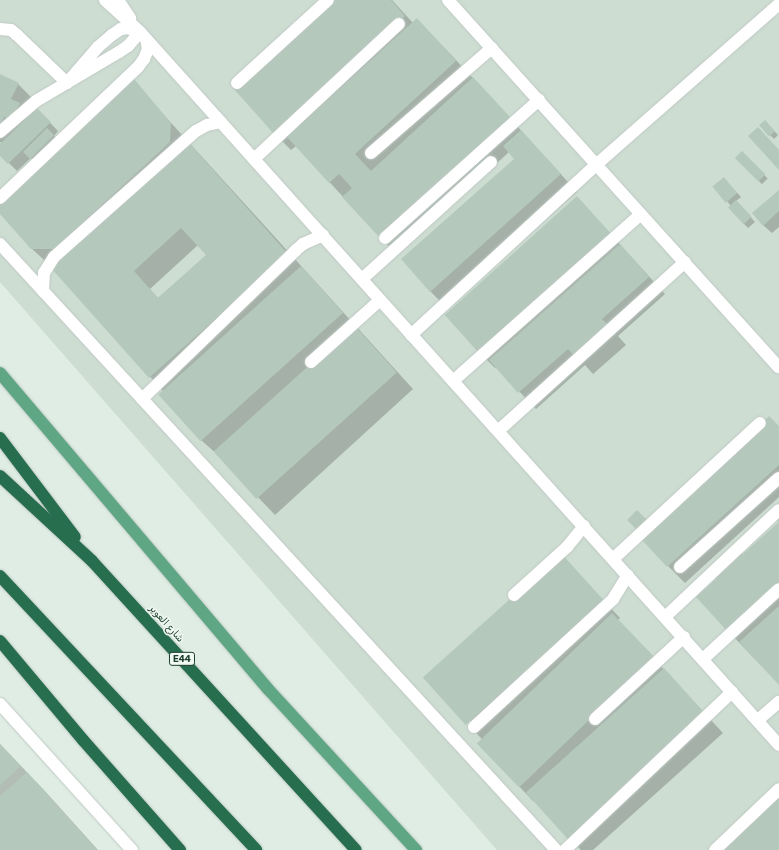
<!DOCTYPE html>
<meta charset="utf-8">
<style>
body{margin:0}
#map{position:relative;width:779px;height:850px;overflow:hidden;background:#dfede4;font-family:Rubik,"Noto Naskh Arabic",sans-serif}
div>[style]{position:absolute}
.built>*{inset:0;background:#cdddd2}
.shadow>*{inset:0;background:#0003;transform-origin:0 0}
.building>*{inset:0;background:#b4c8bc;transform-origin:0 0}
.roads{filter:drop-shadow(0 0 1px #c0c9c4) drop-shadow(0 0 1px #c0c9c4)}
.minor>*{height:12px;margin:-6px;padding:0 6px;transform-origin:6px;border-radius:6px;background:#fff}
.major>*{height:12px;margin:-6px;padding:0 6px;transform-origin:6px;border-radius:6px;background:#5fa784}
.highway>*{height:12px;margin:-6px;padding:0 6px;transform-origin:6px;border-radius:6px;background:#276e4f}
span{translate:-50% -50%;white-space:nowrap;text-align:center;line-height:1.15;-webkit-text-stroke:3px #f0f9f3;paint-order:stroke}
.shield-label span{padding:1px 3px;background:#f0f9f3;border:1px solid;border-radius:3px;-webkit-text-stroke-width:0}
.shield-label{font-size:9px;color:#1e3f2e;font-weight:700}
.street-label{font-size:10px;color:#1e3f2e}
</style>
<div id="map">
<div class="built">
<i style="clip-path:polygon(0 0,779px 0,779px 850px,497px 850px,0 282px)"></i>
</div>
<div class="shadow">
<i style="clip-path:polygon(331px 0,392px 0,413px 23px,417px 19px,489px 95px,577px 192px,447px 308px,430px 291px,515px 159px,509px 152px,397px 255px,296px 146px,291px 150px,274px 133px)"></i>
<i style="clip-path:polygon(evenodd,0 75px,18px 84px,31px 97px,25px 109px,31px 115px,37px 109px,58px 131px,54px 136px,62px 145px,133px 81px,413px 389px,275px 515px,219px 456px,201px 440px,163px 391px,53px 268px,31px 248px,0 213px,39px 166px,31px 158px,17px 171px,0 154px,0 145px,2px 143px,0 142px,0 75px,198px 245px,207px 255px,158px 298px,150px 289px,198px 245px)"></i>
<i style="clip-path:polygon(765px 121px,778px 135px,774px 139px,760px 125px)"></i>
<i style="left:742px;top:152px;width:37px;height:8px;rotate:46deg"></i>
<i style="clip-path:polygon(728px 183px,741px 197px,736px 201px,755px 222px,748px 228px,729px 208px,731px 206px,715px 187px)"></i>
<i style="clip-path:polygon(779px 191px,779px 227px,772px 233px,763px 225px)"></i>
<i style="clip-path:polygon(577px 197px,665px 294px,618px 336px,626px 345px,593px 374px,585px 365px,536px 409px,496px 367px,495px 368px,478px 351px)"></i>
<i style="clip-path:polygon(779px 427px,779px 497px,685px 583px,668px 566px)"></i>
<i style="clip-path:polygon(779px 523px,779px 684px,727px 630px,744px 555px)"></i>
<i style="clip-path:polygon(577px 572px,620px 618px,618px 620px,723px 733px,593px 850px,581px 850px,570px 839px,534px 800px,533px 801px,517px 784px,480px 737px,468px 725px)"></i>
<i style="clip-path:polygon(0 744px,44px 790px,98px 850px,0 850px)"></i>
</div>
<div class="building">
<i style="clip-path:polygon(329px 0,391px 0,405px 16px,274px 134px,232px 87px)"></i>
<i style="clip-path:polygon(417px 18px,456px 61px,355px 154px,371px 171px,473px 77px,511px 118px,380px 238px,342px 197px,352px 188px,339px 174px,329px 183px,287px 137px)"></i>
<i style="clip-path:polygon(0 74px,19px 83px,11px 99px,20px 103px,11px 120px,4px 117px,0 125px)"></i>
<i style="clip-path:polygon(134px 79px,171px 123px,170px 142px,54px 249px,31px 249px,0 214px,0 200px)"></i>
<i style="clip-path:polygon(37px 108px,51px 122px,8px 164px,0 156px,0 144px)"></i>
<i style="left:765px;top:120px;width:15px;height:8px;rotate:48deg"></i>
<i style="clip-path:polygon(758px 127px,779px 150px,779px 170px,748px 136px)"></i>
<i style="left:47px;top:128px;width:10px;height:34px;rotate:45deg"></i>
<i style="clip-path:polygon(521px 130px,561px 174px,430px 292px,401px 259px,514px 159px,503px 146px)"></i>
<i style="clip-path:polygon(evenodd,190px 144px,288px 254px,149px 378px,51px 268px,190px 144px,181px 228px,206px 255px,158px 298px,134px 271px,181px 228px)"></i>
<i style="left:742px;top:151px;width:33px;height:10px;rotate:45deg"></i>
<i style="left:724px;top:177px;width:21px;height:15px;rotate:51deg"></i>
<i style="clip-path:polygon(779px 190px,779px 211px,763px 226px,752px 213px)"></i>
<i style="left:577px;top:196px;width:50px;height:178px;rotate:48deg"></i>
<i style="left:736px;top:200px;width:23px;height:11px;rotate:47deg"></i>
<i style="clip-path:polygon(620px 244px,649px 277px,602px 319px,610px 327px,576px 358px,568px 349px,518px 393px,489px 360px)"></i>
<i style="left:301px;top:266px;width:63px;height:192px;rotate:48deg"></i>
<i style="left:354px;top:325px;width:64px;height:189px;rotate:48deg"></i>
<i style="clip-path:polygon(769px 416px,779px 426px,779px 465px,667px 567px,642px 540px,657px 518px)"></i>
<i style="left:637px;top:510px;width:16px;height:14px;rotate:45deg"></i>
<i style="clip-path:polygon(779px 510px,779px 584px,727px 631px,696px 597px,716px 579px,712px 574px,739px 549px,743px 554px,779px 522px,773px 516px)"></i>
<i style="left:561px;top:553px;width:64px;height:186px;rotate:48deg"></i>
<i style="clip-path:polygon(779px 606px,779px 685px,739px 642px)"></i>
<i style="left:612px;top:613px;width:61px;height:188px;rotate:46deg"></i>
<i style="left:664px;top:668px;width:64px;height:186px;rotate:48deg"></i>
<i style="clip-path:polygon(0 744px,21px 766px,0 785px)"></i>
<i style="clip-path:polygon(27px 772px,97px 850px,0 850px,0 796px)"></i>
<i style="clip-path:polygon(774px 794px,779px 799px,779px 850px,716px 850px)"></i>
</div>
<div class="roads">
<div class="minor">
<i style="left:105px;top:0;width:47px;rotate:42.4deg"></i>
<i style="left:140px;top:32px;width:957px;rotate:48.13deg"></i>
<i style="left:118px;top:0;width:22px;rotate:56deg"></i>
<i style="left:448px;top:0;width:494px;rotate:48deg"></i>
<i style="left:0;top:29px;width:11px;rotate:5deg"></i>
<i style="left:11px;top:30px;width:8px;rotate:40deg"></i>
<i style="left:17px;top:35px;width:69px;rotate:43.8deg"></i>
<i style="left:67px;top:83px;width:48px;rotate:-49.3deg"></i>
<i style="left:98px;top:47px;width:18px;rotate:-41deg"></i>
<i style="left:112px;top:35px;width:11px;rotate:-34deg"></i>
<i style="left:121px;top:29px;width:7px;rotate:-8deg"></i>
<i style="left:128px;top:28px;width:12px;rotate:20deg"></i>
<i style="left:237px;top:83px;width:123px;rotate:-42.4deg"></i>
<i style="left:0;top:132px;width:48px;rotate:-40.7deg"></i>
<i style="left:36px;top:101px;width:96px;rotate:-30.6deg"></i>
<i style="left:119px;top:52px;width:11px;rotate:-34deg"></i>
<i style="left:128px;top:46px;width:18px;rotate:-49deg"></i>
<i style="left:371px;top:153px;width:160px;rotate:-41deg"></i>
<i style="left:254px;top:159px;width:198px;rotate:-43deg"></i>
<i style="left:0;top:198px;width:190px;rotate:-43.5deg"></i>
<i style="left:138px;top:67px;width:10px;rotate:-53deg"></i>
<i style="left:144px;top:59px;width:11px;rotate:-68deg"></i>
<i style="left:148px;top:49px;width:10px;rotate:-101deg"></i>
<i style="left:385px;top:238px;width:207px;rotate:-41.9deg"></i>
<i style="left:0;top:244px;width:822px;rotate:47.46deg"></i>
<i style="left:362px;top:279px;width:174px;rotate:-42.2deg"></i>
<i style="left:43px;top:291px;width:18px;rotate:-87deg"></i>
<i style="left:44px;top:273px;width:19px;rotate:-58deg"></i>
<i style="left:54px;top:257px;width:190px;rotate:-41.6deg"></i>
<i style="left:196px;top:131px;width:13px;rotate:-29deg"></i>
<i style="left:207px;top:125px;width:14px;rotate:-12deg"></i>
<i style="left:411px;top:335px;width:253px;rotate:-42.6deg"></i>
<i style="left:597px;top:164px;width:242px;rotate:-41.3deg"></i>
<i style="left:311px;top:362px;width:93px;rotate:-41.9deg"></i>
<i style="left:453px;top:381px;width:251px;rotate:-41.6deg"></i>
<i style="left:142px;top:399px;width:213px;rotate:-44deg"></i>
<i style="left:295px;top:251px;width:11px;rotate:-41deg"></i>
<i style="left:303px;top:244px;width:22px;rotate:-24deg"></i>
<i style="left:498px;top:431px;width:252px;rotate:-42.1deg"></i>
<i style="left:613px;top:559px;width:200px;rotate:-42.8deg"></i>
<i style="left:680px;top:567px;width:133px;rotate:-42deg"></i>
<i style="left:514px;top:595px;width:72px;rotate:-42.2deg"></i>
<i style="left:567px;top:547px;width:27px;rotate:-51deg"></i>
<i style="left:665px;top:617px;width:156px;rotate:-43.2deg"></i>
<i style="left:703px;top:659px;width:103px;rotate:-42.6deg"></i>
<i style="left:0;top:704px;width:197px;rotate:47.9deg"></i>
<i style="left:595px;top:719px;width:121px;rotate:-42.7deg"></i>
<i style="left:758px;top:720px;width:28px;rotate:-41deg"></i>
<i style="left:474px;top:727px;width:189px;rotate:-42.6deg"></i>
<i style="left:613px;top:599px;width:28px;rotate:-58deg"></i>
<i style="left:565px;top:850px;width:230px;rotate:-43.4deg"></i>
<i style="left:715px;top:850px;width:88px;rotate:-43.6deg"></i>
</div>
<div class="major">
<i style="left:0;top:373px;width:414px;rotate:49.7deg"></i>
<i style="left:268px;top:689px;width:219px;rotate:47.4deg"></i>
</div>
<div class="highway">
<i style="left:0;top:438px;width:124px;rotate:52.9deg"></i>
<i style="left:0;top:476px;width:125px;rotate:42.7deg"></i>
<i style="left:92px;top:561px;width:391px;rotate:47.6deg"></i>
<i style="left:0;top:576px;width:375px;rotate:46.9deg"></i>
<i style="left:0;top:641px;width:129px;rotate:50deg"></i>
<i style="left:83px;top:740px;width:147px;rotate:48.6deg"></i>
</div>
</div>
<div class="shield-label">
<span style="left:182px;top:659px">E44</span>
</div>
<div class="street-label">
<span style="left:166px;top:624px;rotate:48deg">شارع العوير</span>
</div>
</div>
